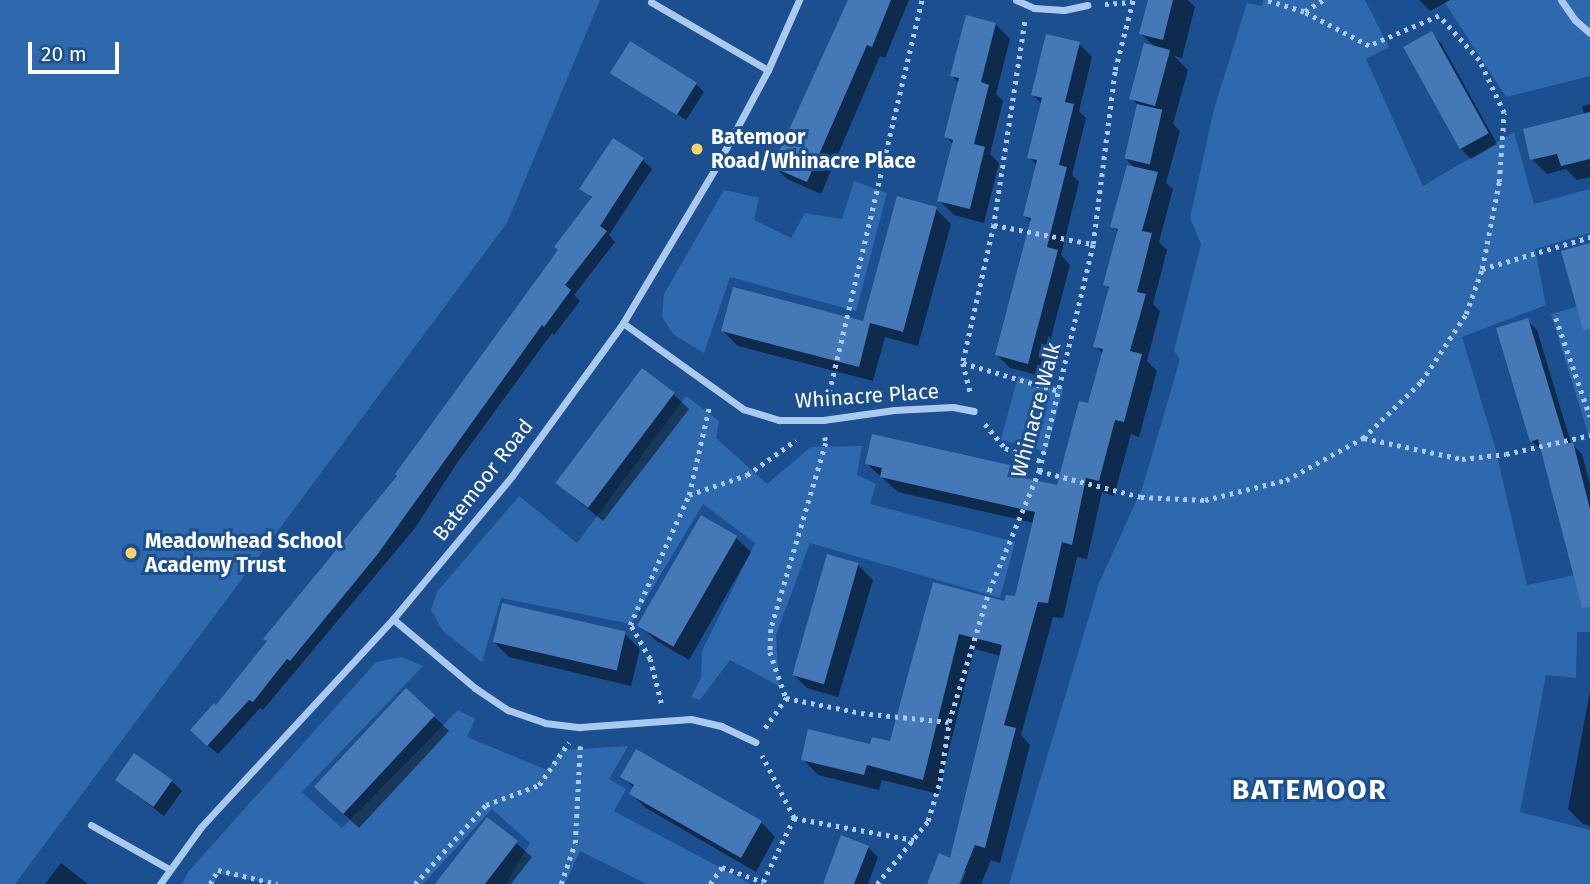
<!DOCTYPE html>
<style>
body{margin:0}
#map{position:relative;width:1590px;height:884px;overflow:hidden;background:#1b4f8f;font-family:"Fira Sans",sans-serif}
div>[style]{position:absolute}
.green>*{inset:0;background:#2e69ad;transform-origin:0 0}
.shadow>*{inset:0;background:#0007}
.building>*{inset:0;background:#4478b7;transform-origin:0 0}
.path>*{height:4.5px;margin-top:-2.25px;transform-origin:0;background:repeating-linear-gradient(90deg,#a9c9ee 0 3.5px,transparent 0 8.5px)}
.street>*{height:7px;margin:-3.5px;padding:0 3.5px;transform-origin:3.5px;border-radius:3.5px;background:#a9c9ee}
.dots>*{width:19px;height:19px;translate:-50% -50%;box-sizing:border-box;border:4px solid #1b4f8f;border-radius:50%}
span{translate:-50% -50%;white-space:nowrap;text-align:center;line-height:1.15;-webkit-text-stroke:6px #1b4f8f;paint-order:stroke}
.poi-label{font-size:21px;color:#fff;font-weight:700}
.left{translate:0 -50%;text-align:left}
.street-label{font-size:21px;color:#fff}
.district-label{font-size:28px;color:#fff;font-weight:700;letter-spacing:2px}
.scale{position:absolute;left:28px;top:42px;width:91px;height:32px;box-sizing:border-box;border:4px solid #fff;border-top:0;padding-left:9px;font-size:21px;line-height:24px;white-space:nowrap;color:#fff;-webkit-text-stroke:5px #1b4f8f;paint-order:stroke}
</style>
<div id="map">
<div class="green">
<i style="clip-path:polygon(0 0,600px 0,507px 223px,15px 884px,0 884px)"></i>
<i style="clip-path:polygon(1263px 0,1365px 0,1389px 47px,1366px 59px,1423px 186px,1514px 132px,1534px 204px,1590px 189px,1590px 233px,1535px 249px,1546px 305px,1462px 337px,1495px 447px,1527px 585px,1590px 572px,1590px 632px,1577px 632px,1576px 678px,1546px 675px,1520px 812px,1590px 830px,1590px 884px,1009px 884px,1099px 583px,1143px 486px,1180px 359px,1174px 351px,1201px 244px,1190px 218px,1214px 109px,1247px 3px,1262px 6px)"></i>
<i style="clip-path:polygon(1450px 0,1590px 0,1590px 76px,1506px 97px,1445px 3px)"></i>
<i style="clip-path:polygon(854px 181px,887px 193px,856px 311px,730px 277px,704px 353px,674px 335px,662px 317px,664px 294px,724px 190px,759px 198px,754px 220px,791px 238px,805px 213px,842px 219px)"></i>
<i style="clip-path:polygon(1590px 303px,1590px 440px,1551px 314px)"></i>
<i style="left:1018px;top:376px;width:47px;height:66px;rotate:15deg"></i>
<i style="clip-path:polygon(686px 396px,719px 421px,716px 438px,767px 484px,811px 447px,862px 446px,857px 475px,876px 484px,870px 504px,1015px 542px,1000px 598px,810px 543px,776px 635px,779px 686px,730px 660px,700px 700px,691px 697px,701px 678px,702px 651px,755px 543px,703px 504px,631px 624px,501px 598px,482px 662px,443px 631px,431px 610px,437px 592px,519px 496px,577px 543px)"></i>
<i style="clip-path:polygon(401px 657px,423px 666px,302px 792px,342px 828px,458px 710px,475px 719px,467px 737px,547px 770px,561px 750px,628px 746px,609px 779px,626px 789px,614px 811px,751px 884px,647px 884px,580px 851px,565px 884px,506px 884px,530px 843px,492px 809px,423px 884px,273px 884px,219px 874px,214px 884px,182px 884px,189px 871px,376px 662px)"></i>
</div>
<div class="shadow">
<i style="clip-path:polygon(849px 0,909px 0,885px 58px,880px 56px,821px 194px,787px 179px,774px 166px)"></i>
<i style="clip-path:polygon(1150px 0,1188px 0,1195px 7px,1182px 58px,1174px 56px,1188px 70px,1173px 124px,1180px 131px,1166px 183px,1173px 189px,1159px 242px,1167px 250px,1153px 304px,1160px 311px,1147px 361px,1157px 371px,1139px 437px,1131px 434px,1114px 496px,1102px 492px,1087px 559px,1077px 557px,1063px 618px,1053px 617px,1021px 735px,1030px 745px,1000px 863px,991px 860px,981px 884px,961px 884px,966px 871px,963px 871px,958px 884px,929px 884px,952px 860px,1001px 656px,974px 649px,938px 794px,882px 780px,879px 790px,818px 775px,803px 759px,891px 743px,934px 584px,1006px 603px,1017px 598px,1034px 523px,898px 492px,867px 464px,1013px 467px,1026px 480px,1058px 487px,1089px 405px,1103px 354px,1095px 346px,1110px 290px,1105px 284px,1119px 233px,1112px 226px,1136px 169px,1125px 158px,1139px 106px,1131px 98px,1155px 47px,1141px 34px)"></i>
<i style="clip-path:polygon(1419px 0,1450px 0,1430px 11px)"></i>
<i style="clip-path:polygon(995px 24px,1010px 39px,996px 94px,1003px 101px,990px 154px,999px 163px,984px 223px,954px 215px,939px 200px,953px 144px,946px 137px,959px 83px,952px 76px)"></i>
<i style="clip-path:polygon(1431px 33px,1441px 43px,1497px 144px,1471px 159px,1461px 149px)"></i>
<i style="clip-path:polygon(1079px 44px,1092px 57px,1079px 111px,1086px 118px,1072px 175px,1079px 182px,1061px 255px,1070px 265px,1041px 376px,1010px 368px,997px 355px,1032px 223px,1025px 216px,1037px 165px,1029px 157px,1042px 104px,1033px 95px)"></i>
<i style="clip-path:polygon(610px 72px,696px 84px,704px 92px,686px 120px)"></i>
<i style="clip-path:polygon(1590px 104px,1590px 177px,1577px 180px,1566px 169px,1547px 174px,1532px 159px,1586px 121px,1582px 106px)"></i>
<i style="clip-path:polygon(643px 160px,652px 169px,609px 235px,615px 242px,574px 295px,580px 301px,554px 335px,552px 333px,457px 463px,415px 528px,263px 710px,260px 708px,218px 754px,204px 742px,216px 707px,399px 476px,560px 250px,593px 199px,581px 188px)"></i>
<i style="clip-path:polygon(936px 209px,951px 224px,918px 346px,885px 337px,873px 381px,738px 346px,723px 331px,864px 323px)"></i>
<i style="clip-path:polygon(1527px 320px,1537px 330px,1571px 443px,1582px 454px,1590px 484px,1590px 573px,1542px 451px,1532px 441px)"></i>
<i style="clip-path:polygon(674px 395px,689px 409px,603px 521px,557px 483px)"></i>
<i style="clip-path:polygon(736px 538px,751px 552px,689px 660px,655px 640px,640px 625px)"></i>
<i style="clip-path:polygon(858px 565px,873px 580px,838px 697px,807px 688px,792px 673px)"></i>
<i style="clip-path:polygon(625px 634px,640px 649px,631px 686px,509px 657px,494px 642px)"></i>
<i style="clip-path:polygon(406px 690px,449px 731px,359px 828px,331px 802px)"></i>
<i style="clip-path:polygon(1590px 691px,1590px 826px,1583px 824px,1568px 809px)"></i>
<i style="clip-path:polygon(622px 776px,761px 822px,775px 837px,756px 872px,646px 808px,631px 794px,634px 788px)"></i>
<i style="clip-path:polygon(117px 780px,172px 781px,182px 791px,164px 816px)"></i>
<i style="clip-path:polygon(488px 819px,532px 857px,511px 884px,438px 884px)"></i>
<i style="clip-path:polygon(868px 847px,878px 857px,868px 884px,824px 884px)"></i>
<i style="clip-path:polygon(61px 863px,88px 884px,45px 884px)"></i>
</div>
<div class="building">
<i style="clip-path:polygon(848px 0,891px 0,872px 47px,867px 45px,807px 182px,772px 167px)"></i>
<i style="clip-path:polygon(1148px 0,1173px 0,1163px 40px,1139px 34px)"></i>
<i style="clip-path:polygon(966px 15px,996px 23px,981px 82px,989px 85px,974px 144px,985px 147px,970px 209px,937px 201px,953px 140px,944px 137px,959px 78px,950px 76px)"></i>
<i style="left:1432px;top:31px;width:117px;height:33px;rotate:61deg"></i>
<i style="clip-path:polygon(1046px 34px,1080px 42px,1065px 102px,1074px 104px,1059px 165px,1067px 167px,1047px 247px,1058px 250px,1028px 364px,995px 355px,1031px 218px,1023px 216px,1037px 160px,1027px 158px,1042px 98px,1031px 95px)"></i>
<i style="left:630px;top:41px;width:79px;height:38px;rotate:32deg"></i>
<i style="left:1144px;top:43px;width:27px;height:58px;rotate:15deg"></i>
<i style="left:1137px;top:104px;width:26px;height:56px;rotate:13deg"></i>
<i style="clip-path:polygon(1590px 112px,1590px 159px,1561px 166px,1557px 154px,1530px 160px,1523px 129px)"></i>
<i style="clip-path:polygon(613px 138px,644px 158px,600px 226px,607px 231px,565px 285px,571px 290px,544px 327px,542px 325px,377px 555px,290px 661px,287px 659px,253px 702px,249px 700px,207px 746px,190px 730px,214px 703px,216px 705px,267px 641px,263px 639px,397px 476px,395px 474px,558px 250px,554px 247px,592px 197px,579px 189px)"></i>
<i style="clip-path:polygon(1127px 165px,1158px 172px,1142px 231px,1152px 233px,1137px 292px,1146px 294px,1130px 351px,1142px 354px,1124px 422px,1115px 420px,1099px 481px,1086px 478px,1072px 545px,1062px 542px,1048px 603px,1038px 602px,1004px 725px,1016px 728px,985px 848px,975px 845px,959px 884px,927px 884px,939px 853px,950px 858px,1002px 645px,959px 634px,923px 780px,867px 765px,864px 775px,801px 760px,808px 729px,870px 744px,872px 737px,890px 741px,933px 582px,1004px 601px,1006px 595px,1015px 596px,1035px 512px,880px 477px,882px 468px,865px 464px,872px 434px,1014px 466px,1012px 475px,1057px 485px,1079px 401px,1088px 403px,1103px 349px,1093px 347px,1109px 287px,1103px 285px,1118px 229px,1110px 227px)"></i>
<i style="clip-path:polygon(897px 196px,937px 207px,903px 332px,870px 323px,859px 367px,721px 331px,733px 287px,863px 321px)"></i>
<i style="clip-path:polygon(1590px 243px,1590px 329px,1583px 330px,1561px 251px)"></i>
<i style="clip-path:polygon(1528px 318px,1566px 444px,1573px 442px,1590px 509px,1590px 607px,1582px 608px,1538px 439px,1530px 442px,1496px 328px)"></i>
<i style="left:642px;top:368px;width:41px;height:144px;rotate:37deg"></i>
<i style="left:701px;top:515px;width:42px;height:128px;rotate:30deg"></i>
<i style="left:827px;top:554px;width:33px;height:126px;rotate:16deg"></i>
<i style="left:502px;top:603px;width:127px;height:40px;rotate:13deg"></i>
<i style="left:406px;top:688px;width:40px;height:135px;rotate:43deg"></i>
<i style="clip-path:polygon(636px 749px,762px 821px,741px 858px,629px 794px,634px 785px,620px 777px)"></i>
<i style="left:134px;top:753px;width:47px;height:33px;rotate:35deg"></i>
<i style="clip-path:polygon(487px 817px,518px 841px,485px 884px,435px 884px)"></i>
<i style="clip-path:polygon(841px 835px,869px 846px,854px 884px,823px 884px)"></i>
</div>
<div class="path">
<i style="left:1105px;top:4px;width:27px;rotate:-4deg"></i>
<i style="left:1305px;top:11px;width:21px;rotate:-31deg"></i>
<i style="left:1025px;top:22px;width:205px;rotate:98.7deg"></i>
<i style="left:994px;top:225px;width:141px;rotate:102.7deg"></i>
<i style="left:963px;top:363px;width:100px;rotate:16.3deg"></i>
<i style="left:994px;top:225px;width:100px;rotate:11deg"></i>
<i style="left:1482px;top:269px;width:113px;rotate:-16.5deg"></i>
<i style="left:1556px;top:318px;width:104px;rotate:70.9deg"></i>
<i style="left:963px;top:363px;width:30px;rotate:76deg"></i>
<i style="left:827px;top:401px;width:412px;rotate:-76.7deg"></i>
<i style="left:985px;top:424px;width:31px;rotate:50deg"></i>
<i style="left:1005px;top:448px;width:38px;rotate:20deg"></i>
<i style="left:825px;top:437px;width:6px;rotate:81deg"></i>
<i style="left:826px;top:443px;width:194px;rotate:106.5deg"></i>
<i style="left:771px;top:629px;width:23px;rotate:92deg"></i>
<i style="left:770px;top:652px;width:49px;rotate:70.8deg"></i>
<i style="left:786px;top:698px;width:76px;rotate:11.3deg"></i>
<i style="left:861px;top:713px;width:88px;rotate:5.8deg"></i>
<i style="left:1364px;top:438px;width:100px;rotate:12.1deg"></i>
<i style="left:1462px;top:459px;width:44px;rotate:-6.5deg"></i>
<i style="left:1506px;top:454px;width:86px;rotate:-12.7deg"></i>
<i style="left:1039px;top:471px;width:105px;rotate:14.3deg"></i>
<i style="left:1141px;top:497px;width:64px;rotate:2.7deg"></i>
<i style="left:1205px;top:500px;width:83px;rotate:-13.9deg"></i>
<i style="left:1286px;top:480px;width:88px;rotate:-28.6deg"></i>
<i style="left:1363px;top:438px;width:81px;rotate:-44deg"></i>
<i style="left:1421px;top:382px;width:82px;rotate:-56.5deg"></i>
<i style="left:1466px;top:314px;width:48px;rotate:-70.4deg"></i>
<i style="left:1482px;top:269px;width:89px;rotate:-78.9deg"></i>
<i style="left:1499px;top:182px;width:69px;rotate:-85.9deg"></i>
<i style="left:1504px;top:113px;width:59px;rotate:-115.3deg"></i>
<i style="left:1479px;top:60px;width:59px;rotate:-132.3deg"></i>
<i style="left:1439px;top:16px;width:76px;rotate:156.8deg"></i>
<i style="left:1369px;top:46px;width:73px;rotate:-152.4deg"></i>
<i style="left:1304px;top:12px;width:41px;rotate:-162.9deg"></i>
<i style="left:689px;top:495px;width:61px;rotate:-19deg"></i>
<i style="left:747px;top:475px;width:60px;rotate:-35.5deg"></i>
<i style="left:661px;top:703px;width:45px;rotate:-104deg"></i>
<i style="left:650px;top:659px;width:39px;rotate:-120deg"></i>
<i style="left:630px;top:625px;width:143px;rotate:-65.6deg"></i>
<i style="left:689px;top:495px;width:89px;rotate:-77.1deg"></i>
<i style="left:765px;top:728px;width:37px;rotate:-55deg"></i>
<i style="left:794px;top:818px;width:122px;rotate:10.4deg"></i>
<i style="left:210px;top:884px;width:16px;rotate:-60deg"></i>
<i style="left:218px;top:870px;width:61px;rotate:13.3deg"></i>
<i style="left:415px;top:884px;width:106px;rotate:-48.1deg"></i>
<i style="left:486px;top:805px;width:57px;rotate:-20.7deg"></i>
<i style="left:539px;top:785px;width:52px;rotate:-55.1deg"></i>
<i style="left:561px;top:884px;width:43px;rotate:-71.1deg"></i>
<i style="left:575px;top:843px;width:97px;rotate:-87deg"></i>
<i style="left:710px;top:884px;width:21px;rotate:-55deg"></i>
<i style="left:722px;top:867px;width:44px;rotate:20.1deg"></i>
<i style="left:763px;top:882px;width:71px;rotate:-64.2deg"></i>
<i style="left:794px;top:818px;width:70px;rotate:-117.3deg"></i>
<i style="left:877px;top:884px;width:81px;rotate:-51deg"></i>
<i style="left:928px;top:821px;width:42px;rotate:-73.3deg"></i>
<i style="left:940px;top:781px;width:60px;rotate:-81.3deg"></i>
<i style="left:949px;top:722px;width:137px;rotate:-73deg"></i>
<i style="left:989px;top:591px;width:130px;rotate:-67.4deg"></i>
<i style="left:1039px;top:471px;width:233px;rotate:-76.6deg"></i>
<i style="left:1093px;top:244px;width:175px;rotate:-82.8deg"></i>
<i style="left:1115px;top:70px;width:72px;rotate:-75.6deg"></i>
</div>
<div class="street">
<i style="left:1016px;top:0;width:20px;rotate:24deg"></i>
<i style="left:1034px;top:8px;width:30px;rotate:4deg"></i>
<i style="left:1064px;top:10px;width:24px;rotate:-12deg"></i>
<i style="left:1561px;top:0;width:24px;rotate:55deg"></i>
<i style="left:1575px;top:20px;width:20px;rotate:41deg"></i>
<i style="left:651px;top:2px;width:135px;rotate:30.2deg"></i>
<i style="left:623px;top:323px;width:148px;rotate:35.6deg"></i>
<i style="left:743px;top:409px;width:38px;rotate:17deg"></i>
<i style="left:779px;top:420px;width:44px"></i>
<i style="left:823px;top:420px;width:72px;rotate:-8deg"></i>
<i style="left:894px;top:410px;width:59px;rotate:-2.9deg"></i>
<i style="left:953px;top:407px;width:21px;rotate:11deg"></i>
<i style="left:393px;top:619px;width:107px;rotate:40.1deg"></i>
<i style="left:475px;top:688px;width:40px;rotate:34deg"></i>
<i style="left:508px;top:710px;width:39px;rotate:19deg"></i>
<i style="left:545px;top:723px;width:35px;rotate:7deg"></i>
<i style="left:580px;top:727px;width:111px;rotate:-4.1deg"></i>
<i style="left:691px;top:719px;width:31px;rotate:13deg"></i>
<i style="left:721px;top:726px;width:38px;rotate:25deg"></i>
<i style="left:91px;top:825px;width:90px;rotate:29.4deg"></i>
<i style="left:160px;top:884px;width:70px;rotate:-54.3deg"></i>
<i style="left:201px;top:827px;width:283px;rotate:-47.3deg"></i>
<i style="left:393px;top:619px;width:186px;rotate:-50.2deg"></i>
<i style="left:512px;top:476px;width:189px;rotate:-54deg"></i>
<i style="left:623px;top:323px;width:182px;rotate:-59.2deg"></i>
<i style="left:716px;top:167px;width:110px;rotate:-61.8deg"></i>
<i style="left:768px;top:70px;width:77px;rotate:-66.1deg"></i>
</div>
<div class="dots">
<i style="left:697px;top:149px;background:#ffd166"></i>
<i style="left:131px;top:553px;background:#ffd166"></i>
</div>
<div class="poi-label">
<span class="left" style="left:711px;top:149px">Batemoor<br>Road/Whinacre Place</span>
<span class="left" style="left:145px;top:553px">Meadowhead School<br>Academy Trust</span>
</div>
<div class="street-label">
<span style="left:867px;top:396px;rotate:-4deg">Whinacre Place</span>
<span style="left:1036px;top:410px;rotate:-75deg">Whinacre Walk</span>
<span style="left:483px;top:480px;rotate:-52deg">Batemoor Road</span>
</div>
<div class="district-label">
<span style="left:1310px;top:790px">BATEMOOR</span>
</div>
<div class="scale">20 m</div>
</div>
